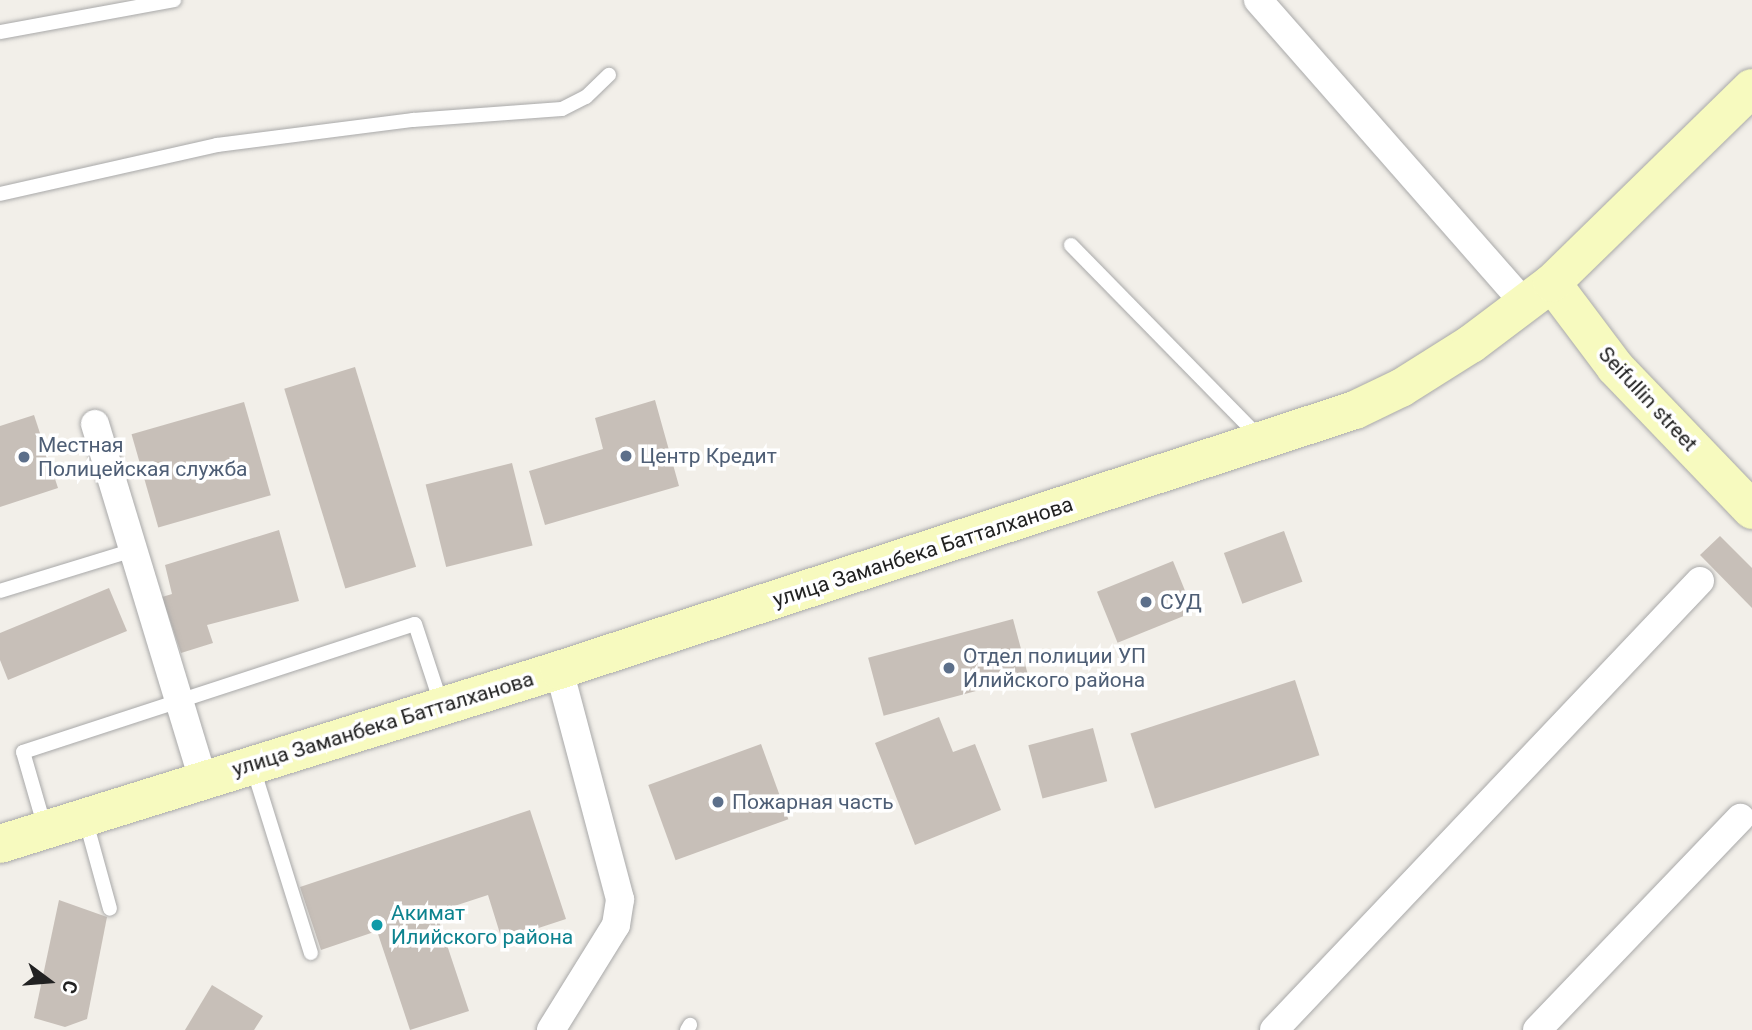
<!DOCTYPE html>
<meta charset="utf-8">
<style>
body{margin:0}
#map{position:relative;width:1752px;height:1030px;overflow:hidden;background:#f2efe9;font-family:Roboto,sans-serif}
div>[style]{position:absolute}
.building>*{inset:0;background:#c7bfb8;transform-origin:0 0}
.roads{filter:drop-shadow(0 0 2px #a9a9a9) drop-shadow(0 0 2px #a9a9a9)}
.lane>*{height:14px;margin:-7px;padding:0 7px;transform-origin:7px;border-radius:7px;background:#fff}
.street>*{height:28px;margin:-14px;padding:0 14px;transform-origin:14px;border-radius:14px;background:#fff}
.secondary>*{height:38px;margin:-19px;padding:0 19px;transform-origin:19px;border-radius:19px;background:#f7fabf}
.dots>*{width:19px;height:19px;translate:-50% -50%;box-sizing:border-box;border:4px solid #fff;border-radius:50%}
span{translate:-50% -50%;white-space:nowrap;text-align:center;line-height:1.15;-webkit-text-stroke:7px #fff;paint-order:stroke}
.street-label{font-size:21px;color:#222}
.service-label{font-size:21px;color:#4e5e75}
.left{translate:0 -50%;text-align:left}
.culture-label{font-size:21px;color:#0d838f}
.north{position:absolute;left:14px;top:946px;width:70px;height:70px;-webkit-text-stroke:5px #fff;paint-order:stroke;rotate:106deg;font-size:19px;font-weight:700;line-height:28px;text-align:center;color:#222}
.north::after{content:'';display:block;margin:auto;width:24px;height:32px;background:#222;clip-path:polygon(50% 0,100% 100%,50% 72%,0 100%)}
</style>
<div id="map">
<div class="building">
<i style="left:355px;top:367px;width:209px;height:74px;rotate:73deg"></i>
<i style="clip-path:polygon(655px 400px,679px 486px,545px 525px,529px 471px,603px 449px,595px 418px)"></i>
<i style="left:244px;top:402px;width:97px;height:117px;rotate:74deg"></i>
<i style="clip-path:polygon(34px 415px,58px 488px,0 507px,0 426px)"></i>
<i style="left:512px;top:463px;width:85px;height:89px;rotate:76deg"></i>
<i style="clip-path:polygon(279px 530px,299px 601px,207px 625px,213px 643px,181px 653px,162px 597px,172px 594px,165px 565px)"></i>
<i style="left:1284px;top:531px;width:54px;height:64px;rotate:70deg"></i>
<i style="clip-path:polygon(1720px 536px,1752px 568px,1752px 608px,1700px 555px)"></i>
<i style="left:1173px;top:561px;width:55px;height:82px;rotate:68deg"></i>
<i style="clip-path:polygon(109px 588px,127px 631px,8px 680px,0 660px,0 633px)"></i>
<i style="left:1013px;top:619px;width:60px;height:150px;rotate:75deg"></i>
<i style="left:1295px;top:680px;width:79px;height:173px;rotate:72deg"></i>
<i style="clip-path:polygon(939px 717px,953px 752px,975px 744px,1001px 810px,915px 845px,875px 743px)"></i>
<i style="left:1093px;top:728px;width:55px;height:67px;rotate:75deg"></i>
<i style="left:761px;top:744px;width:80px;height:120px;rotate:70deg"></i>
<i style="clip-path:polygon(530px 810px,566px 919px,502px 940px,488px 895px,436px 912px,469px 1011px,410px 1030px,377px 931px,321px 950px,300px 887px)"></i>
<i style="clip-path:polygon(59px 900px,107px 917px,87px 1019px,65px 1027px,34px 1018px)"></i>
<i style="clip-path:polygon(212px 985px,263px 1016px,254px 1030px,185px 1030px)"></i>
</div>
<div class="roads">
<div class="lane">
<i style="left:0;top:32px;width:177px;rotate:-10.4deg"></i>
<i style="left:0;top:194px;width:222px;rotate:-12.7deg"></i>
<i style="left:217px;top:145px;width:198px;rotate:-7.3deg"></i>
<i style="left:413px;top:120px;width:149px;rotate:-4.2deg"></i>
<i style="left:562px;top:109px;width:27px;rotate:-27deg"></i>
<i style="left:586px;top:97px;width:32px;rotate:-44deg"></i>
<i style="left:1071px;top:245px;width:272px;rotate:45.6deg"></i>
<i style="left:0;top:591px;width:139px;rotate:-17.1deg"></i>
<i style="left:252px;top:765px;width:197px;rotate:72.6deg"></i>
<i style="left:85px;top:818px;width:94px;rotate:74.6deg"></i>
<i style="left:45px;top:828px;width:79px;rotate:-106.1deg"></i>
<i style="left:23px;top:752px;width:412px;rotate:-18.1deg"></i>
<i style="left:415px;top:624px;width:86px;rotate:71.8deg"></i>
<i style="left:687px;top:1030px;width:6px;rotate:-59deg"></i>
</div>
<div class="street">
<i style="left:1258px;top:0;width:402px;rotate:48.7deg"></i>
<i style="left:95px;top:424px;width:371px;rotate:73.1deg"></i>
<i style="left:551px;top:1030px;width:123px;rotate:-58.2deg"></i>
<i style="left:616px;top:925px;width:26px;rotate:-81deg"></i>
<i style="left:620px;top:899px;width:237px;rotate:-104.9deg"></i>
<i style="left:1274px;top:1030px;width:619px;rotate:-46.51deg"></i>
<i style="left:1537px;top:1030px;width:294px;rotate:-46.2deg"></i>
</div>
<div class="secondary">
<i style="left:1552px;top:283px;width:105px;rotate:53.1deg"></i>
<i style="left:1615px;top:367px;width:198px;rotate:46.2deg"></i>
<i style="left:0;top:844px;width:585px;rotate:-17.29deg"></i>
<i style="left:559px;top:670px;width:837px;rotate:-18.09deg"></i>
<i style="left:1355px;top:410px;width:51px;rotate:-25.6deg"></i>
<i style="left:1401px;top:388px;width:83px;rotate:-32.2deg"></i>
<i style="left:1471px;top:344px;width:101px;rotate:-37deg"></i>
<i style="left:1552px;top:283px;width:279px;rotate:-44.3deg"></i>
</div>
</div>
<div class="dots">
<i style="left:626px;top:456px;background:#5c6f8a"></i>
<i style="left:24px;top:457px;background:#5c6f8a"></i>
<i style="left:1146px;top:602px;background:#5c6f8a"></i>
<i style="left:949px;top:668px;background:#5c6f8a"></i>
<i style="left:718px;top:802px;background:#5c6f8a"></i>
<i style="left:377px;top:925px;background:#0f9aa8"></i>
</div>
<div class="street-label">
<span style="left:1648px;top:399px;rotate:47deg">Seifullin street</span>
<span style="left:923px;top:552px;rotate:-18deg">улица Заманбека Батталханова</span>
<span style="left:383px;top:724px;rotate:-17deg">улица Заманбека Батталханова</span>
</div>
<div class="service-label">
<span class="left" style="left:38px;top:457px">Местная<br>Полицейская служба</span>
<span class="left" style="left:640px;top:456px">Центр Кредит</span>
<span class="left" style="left:1160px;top:602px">СУД</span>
<span class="left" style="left:963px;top:668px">Отдел полиции УП<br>Илийского района</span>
<span class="left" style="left:732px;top:802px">Пожарная часть</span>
</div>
<div class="culture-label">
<span class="left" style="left:391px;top:925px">Акимат<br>Илийского района</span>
</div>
<div class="north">С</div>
</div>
